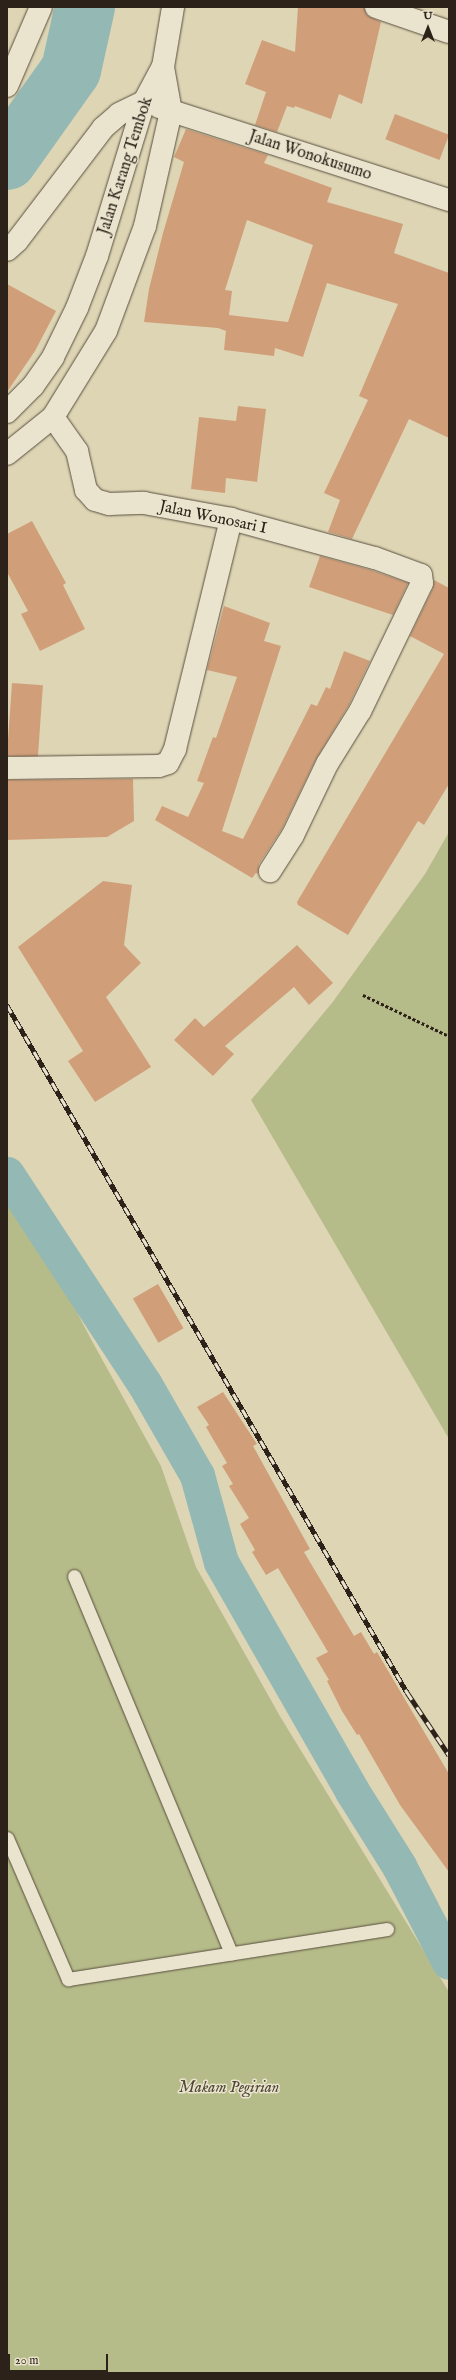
<!DOCTYPE html>
<style>
body{margin:0}
#map{position:relative;width:456px;height:2380px;overflow:hidden;background:#ded5b4;font-family:"IM FELL English",serif}
div>[style]{position:absolute}
.green>*{inset:0;background:#b6bc89}
.canal>*{height:35px;margin:-17.5px;padding:0 17.5px;transform-origin:17.5px;border-radius:17.5px;background:#94b8b4}
.river>*{height:60px;margin:-30px;padding:0 30px;transform-origin:30px;border-radius:30px;background:#94b8b4}
.building>*{inset:0;background:#d09f7a;transform-origin:0 0}
.path>*{height:2.5px;margin-top:-1.25px;transform-origin:0;background:repeating-linear-gradient(90deg,#2d221a 0 3px,transparent 0 5px)}
.roads{filter:drop-shadow(0 0 1px #594f40) drop-shadow(0 0 1px #594f40)}
.service>*{height:13px;margin:-6.5px;padding:0 6.5px;transform-origin:6.5px;border-radius:6.5px;background:#eae4ce}
.minor>*{height:22px;margin:-11px;padding:0 11px;transform-origin:11px;border-radius:11px;background:#eae4ce}
.tertiary>*{height:22px;margin:-11px;padding:0 11px;transform-origin:11px;border-radius:11px;background:#eae4ce}
.secondary>*{height:22px;margin:-11px;padding:0 11px;transform-origin:11px;border-radius:11px;background:#eae4ce}
.rail>*{height:4.5px;margin-top:-2.25px;transform-origin:0;background:repeating-linear-gradient(90deg,#eae4ce 0 9px,#2d221a 0 18px);box-sizing:border-box;border-block:1px solid #2d221a}
span{translate:-50% -50%;white-space:nowrap;text-align:center;line-height:1.15;-webkit-text-stroke:3px #eae4ce;paint-order:stroke}
.street-label{font-size:16px;color:#2d221a}
.park-label{font-size:16px;color:#4f4836;font-style:italic}
.frame{position:absolute;inset:0;border:8px solid #2d221a;pointer-events:none}
.north{position:absolute;left:408px;top:8px;width:40px;height:40px;-webkit-text-stroke:3px #eae4ce;paint-order:stroke;rotate:0deg;font-size:11px;font-weight:700;line-height:16px;text-align:center;color:#2d221a}
.north::after{content:'';display:block;margin:auto;width:14px;height:18px;background:#2d221a;clip-path:polygon(50% 0,100% 100%,50% 72%,0 100%)}
.scale{position:absolute;left:8px;top:2354px;width:100px;height:18px;box-sizing:border-box;border:2px solid #2d221a;border-top:0;padding-left:5px;font-size:12px;line-height:14px;white-space:nowrap;color:#2d221a;-webkit-text-stroke:3px #eae4ce;paint-order:stroke}
</style>
<div id="map">
<div class="green">
<i style="clip-path:polygon(449px 832px,449px 1439px,251px 1100px,332px 1003px,425px 874px)"></i>
<i style="clip-path:polygon(7px 1199px,39px 1240px,92px 1341px,161px 1466px,196px 1567px,281px 1718px,449px 1992px,449px 2373px,7px 2373px)"></i>
</div>
<div class="canal">
<i style="left:7px;top:1174px;width:250px;rotate:56.8deg"></i>
<i style="left:144px;top:1383px;width:106px;rotate:60.1deg"></i>
<i style="left:197px;top:1475px;width:90px;rotate:74.6deg"></i>
<i style="left:221px;top:1562px;width:264px;rotate:60.2deg"></i>
<i style="left:352px;top:1791px;width:89px;rotate:57.9deg"></i>
<i style="left:399px;top:1866px;width:108px;rotate:62.5deg"></i>
</div>
<div class="river">
<i style="left:7px;top:160px;width:110px;rotate:-54.6deg"></i>
<i style="left:71px;top:70px;width:65px;rotate:-77.5deg"></i>
</div>
<div class="building">
<i style="clip-path:polygon(298px 7px,364px 7px,367px 15px,381px 22px,362px 104px,339px 94px,331px 119px,295px 106px,294px 108px,287px 106px,277px 132px,255px 125px,266px 92px,245px 84px,262px 40px,295px 52px)"></i>
<i style="left:395px;top:114px;width:58px;height:27px;rotate:21deg"></i>
<i style="clip-path:polygon(evenodd,186px 129px,268px 155px,264px 163px,332px 188px,327px 202px,403px 224px,394px 253px,449px 273px,449px 438px,409px 419px,352px 539px,328px 532px,340px 500px,324px 493px,368px 400px,359px 396px,398px 304px,327px 283px,303px 357px,275px 348px,274px 356px,224px 350px,226px 331px,218px 328px,144px 322px,149px 289px,163px 233px,184px 162px,174px 157px,186px 129px,247px 220px,313px 245px,288px 322px,229px 315px,232px 291px,225px 290px,247px 220px)"></i>
<i style="clip-path:polygon(7px 284px,56px 311px,35px 351px,7px 392px)"></i>
<i style="clip-path:polygon(238px 406px,266px 409px,257px 482px,226px 478px,225px 493px,191px 489px,199px 417px,236px 421px)"></i>
<i style="clip-path:polygon(32px 521px,66px 583px,63px 585px,85px 629px,40px 651px,21px 614px,28px 611px,7px 572px,7px 534px)"></i>
<i style="clip-path:polygon(320px 556px,371px 570px,408px 583px,393px 615px,309px 587px)"></i>
<i style="clip-path:polygon(434px 580px,449px 588px,449px 784px,424px 825px,418px 821px,348px 935px,298px 905px,297px 902px,444px 654px,410px 636px,433px 588px)"></i>
<i style="clip-path:polygon(224px 606px,270px 623px,264px 641px,281px 646px,222px 831px,243px 839px,311px 704px,317px 706px,326px 687px,330px 689px,344px 651px,370px 661px,349px 705px,316px 759px,282px 829px,259px 864px,258px 874px,256px 873px,252px 878px,155px 820px,162px 806px,188px 817px,204px 783px,197px 781px,213px 737px,216px 738px,237px 677px,207px 670px)"></i>
<i style="left:12px;top:683px;width:31px;height:73px;rotate:4deg"></i>
<i style="clip-path:polygon(133px 779px,134px 821px,107px 837px,7px 840px,7px 780px)"></i>
<i style="clip-path:polygon(103px 881px,132px 885px,124px 945px,141px 963px,106px 997px,151px 1067px,95px 1102px,68px 1061px,83px 1051px,18px 947px)"></i>
<i style="clip-path:polygon(297px 945px,333px 983px,309px 1005px,294px 987px,225px 1046px,234px 1054px,213px 1076px,174px 1040px,195px 1018px,204px 1027px)"></i>
<i style="left:158px;top:1284px;width:51px;height:29px;rotate:60deg"></i>
<i style="clip-path:polygon(223px 1392px,257px 1444px,253px 1446px,310px 1549px,304px 1552px,354px 1636px,361px 1632px,374px 1654px,377px 1652px,449px 1774px,449px 1872px,400px 1805px,359px 1734px,357px 1735px,342px 1711px,327px 1681px,329px 1680px,316px 1658px,328px 1652px,278px 1568px,266px 1575px,252px 1552px,255px 1550px,240px 1524px,249px 1518px,229px 1486px,233px 1484px,222px 1466px,227px 1463px,206px 1427px,209px 1425px,197px 1407px)"></i>
</div>
<div class="path">
<i style="left:363px;top:995px;width:95px;rotate:25.5deg"></i>
</div>
<div class="roads">
<div class="service">
<i style="left:74px;top:1576px;width:409px;rotate:67.4deg"></i>
<i style="left:7px;top:1838px;width:154px;rotate:66.6deg"></i>
<i style="left:68px;top:1979px;width:323px;rotate:-8.9deg"></i>
</div>
<div class="minor">
<i style="left:376px;top:7px;width:77px;rotate:18.9deg"></i>
<i style="left:7px;top:250px;width:13px;rotate:-42deg"></i>
<i style="left:17px;top:241px;width:142px;rotate:-52.7deg"></i>
<i style="left:103px;top:128px;width:21px;rotate:-41deg"></i>
<i style="left:119px;top:114px;width:28px;rotate:-26deg"></i>
<i style="left:53px;top:417px;width:42px;rotate:54.8deg"></i>
<i style="left:77px;top:451px;width:40px;rotate:77deg"></i>
<i style="left:86px;top:490px;width:13px;rotate:48deg"></i>
<i style="left:95px;top:500px;width:15px;rotate:16deg"></i>
<i style="left:109px;top:504px;width:35px;rotate:-2deg"></i>
<i style="left:144px;top:503px;width:88px;rotate:10.4deg"></i>
<i style="left:231px;top:519px;width:149px;rotate:15.2deg"></i>
<i style="left:375px;top:558px;width:49px;rotate:20.3deg"></i>
<i style="left:421px;top:575px;width:8px;rotate:83deg"></i>
<i style="left:422px;top:583px;width:142px;rotate:115.8deg"></i>
<i style="left:360px;top:711px;width:62px;rotate:121.9deg"></i>
<i style="left:327px;top:764px;width:79px;rotate:115.6deg"></i>
<i style="left:293px;top:835px;width:43px;rotate:122.6deg"></i>
<i style="left:7px;top:768px;width:152px;rotate:-0.8deg"></i>
<i style="left:159px;top:766px;width:9px;rotate:-18deg"></i>
<i style="left:168px;top:763px;width:16px;rotate:-63deg"></i>
<i style="left:175px;top:749px;width:237px;rotate:-76.3deg"></i>
</div>
<div class="tertiary">
<i style="left:7px;top:86px;width:86px;rotate:-66.7deg"></i>
</div>
<div class="secondary">
<i style="left:159px;top:107px;width:305px;rotate:17.8deg"></i>
<i style="left:7px;top:412px;width:37px;rotate:-45deg"></i>
<i style="left:33px;top:386px;width:35px;rotate:-55deg"></i>
<i style="left:53px;top:357px;width:55px;rotate:-63.9deg"></i>
<i style="left:77px;top:308px;width:56px;rotate:-69deg"></i>
<i style="left:97px;top:256px;width:161px;rotate:-73deg"></i>
<i style="left:144px;top:102px;width:40px;rotate:-62deg"></i>
<i style="left:163px;top:67px;width:61px;rotate:-80.5deg"></i>
<i style="left:7px;top:454px;width:59px;rotate:-38.8deg"></i>
<i style="left:53px;top:417px;width:101px;rotate:-58.4deg"></i>
<i style="left:106px;top:331px;width:112px;rotate:-69.6deg"></i>
<i style="left:145px;top:226px;width:117px;rotate:-77.2deg"></i>
<i style="left:171px;top:112px;width:46px;rotate:-100.1deg"></i>
</div>
</div>
<div class="rail">
<i style="left:7px;top:1005px;width:795px;rotate:59.79deg"></i>
<i style="left:407px;top:1692px;width:76px;rotate:56.3deg"></i>
</div>
<div class="street-label">
<span style="left:310px;top:156px;rotate:18deg">Jalan Wonokusumo</span>
<span style="left:126px;top:166px;rotate:-72deg">Jalan Karang Tembok</span>
<span style="left:213px;top:518px;rotate:12deg">Jalan Wonosari I</span>
</div>
<div class="park-label">
<span style="left:229px;top:2088px">Makam Pegirian</span>
</div>
<div class="frame"></div>
<div class="north">U</div>
<div class="scale">20 m</div>
</div>
